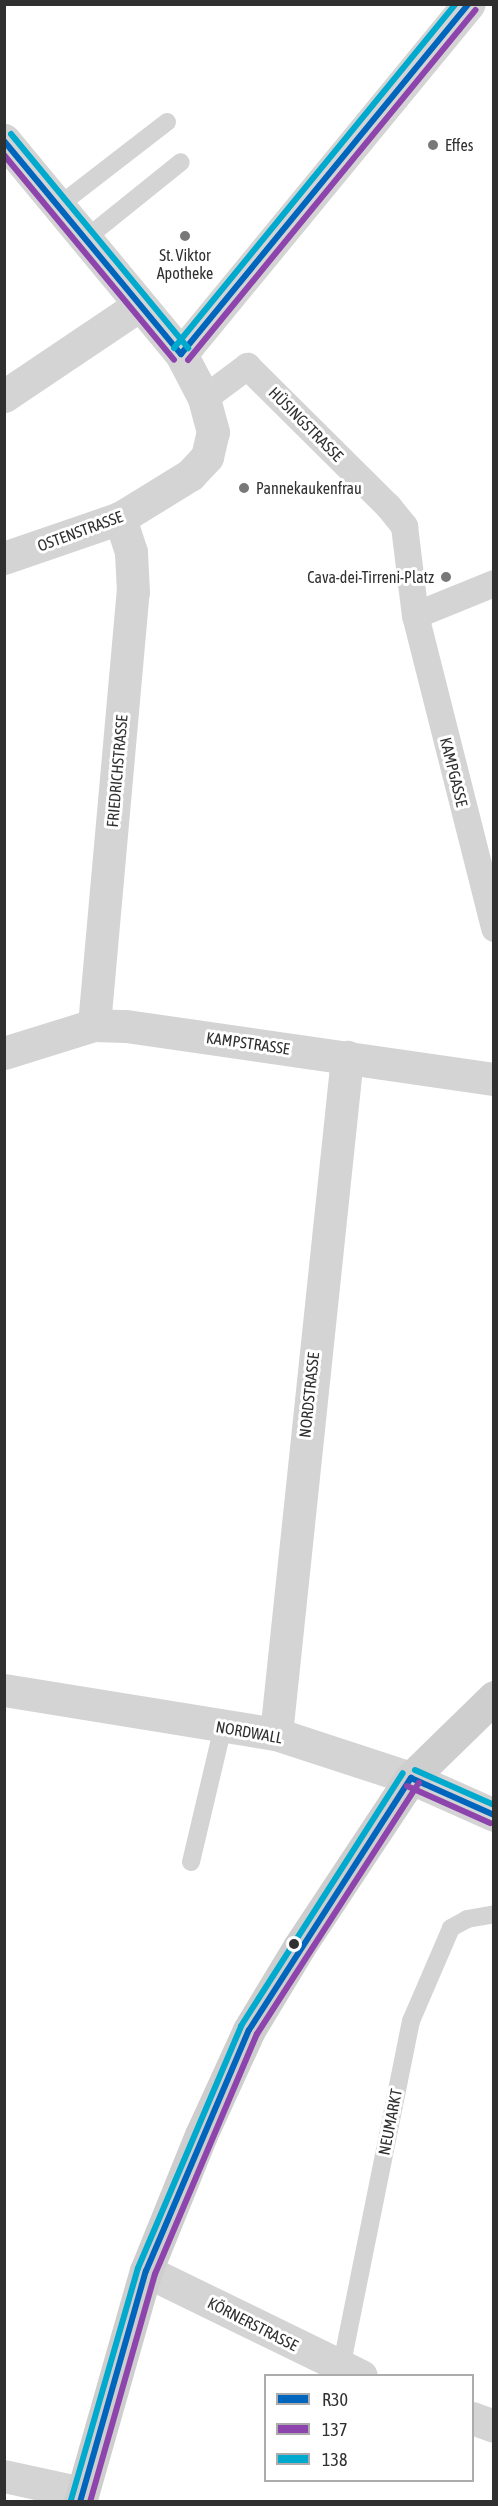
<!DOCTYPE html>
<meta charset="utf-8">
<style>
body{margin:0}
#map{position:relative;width:498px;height:2506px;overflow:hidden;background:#fff;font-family:"Asap Condensed",sans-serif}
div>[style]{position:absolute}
.service>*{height:18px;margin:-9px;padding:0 9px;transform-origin:9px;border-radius:9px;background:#d4d4d4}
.pedestrian>*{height:27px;margin:-13.5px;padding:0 13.5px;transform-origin:13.5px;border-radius:13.5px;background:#d4d4d4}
.minor>*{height:33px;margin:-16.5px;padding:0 16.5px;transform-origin:16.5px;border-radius:16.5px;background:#d4d4d4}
.tertiary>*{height:33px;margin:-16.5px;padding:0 16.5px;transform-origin:16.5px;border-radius:16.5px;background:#d4d4d4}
.secondary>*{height:33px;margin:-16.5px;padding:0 16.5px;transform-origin:16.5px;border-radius:16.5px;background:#cecece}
.bus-1>*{height:6px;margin:-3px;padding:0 3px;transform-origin:3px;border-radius:3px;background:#0065bd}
.bus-2>*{height:6px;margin:-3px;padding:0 3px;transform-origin:3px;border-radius:3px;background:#8e44ad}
.bus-3>*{height:6px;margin:-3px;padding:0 3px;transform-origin:3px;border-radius:3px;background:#00a9ce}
.dots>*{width:16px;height:16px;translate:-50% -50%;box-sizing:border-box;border:3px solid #fff;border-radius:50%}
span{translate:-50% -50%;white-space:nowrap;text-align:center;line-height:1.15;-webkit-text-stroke:6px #fff;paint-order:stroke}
.poi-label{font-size:16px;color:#303030}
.left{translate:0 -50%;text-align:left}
.right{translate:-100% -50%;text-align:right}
.street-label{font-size:16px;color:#303030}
.frame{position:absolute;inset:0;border:6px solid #303030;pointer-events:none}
.legend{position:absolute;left:264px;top:2374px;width:210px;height:108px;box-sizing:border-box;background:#fff;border:2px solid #acacac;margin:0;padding:8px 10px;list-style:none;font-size:18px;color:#303030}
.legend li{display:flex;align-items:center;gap:12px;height:30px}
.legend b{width:30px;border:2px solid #acacac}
</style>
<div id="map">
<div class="service">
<i style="left:57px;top:207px;width:139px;rotate:-37.7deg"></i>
<i style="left:84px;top:240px;width:124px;rotate:-38.8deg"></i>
<i style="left:191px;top:1862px;width:139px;rotate:-76.7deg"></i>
<i style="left:341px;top:2368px;width:354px;rotate:-78.6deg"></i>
<i style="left:411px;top:2021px;width:101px;rotate:-66.7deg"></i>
<i style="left:451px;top:1928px;width:18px;rotate:-29deg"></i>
<i style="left:467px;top:1919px;width:27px;rotate:-10deg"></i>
</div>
<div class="pedestrian">
<i style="left:204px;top:398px;width:54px;rotate:-36.7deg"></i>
<i style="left:247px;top:366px;width:199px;rotate:44.8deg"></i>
<i style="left:388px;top:506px;width:26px;rotate:51deg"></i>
<i style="left:404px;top:526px;width:90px;rotate:83deg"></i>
<i style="left:415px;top:615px;width:85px;rotate:-22.1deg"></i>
<i style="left:415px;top:615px;width:323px;rotate:75.8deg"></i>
</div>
<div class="minor">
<i style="left:4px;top:396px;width:161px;rotate:-33.9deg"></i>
<i style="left:4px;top:558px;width:123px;rotate:-19deg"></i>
<i style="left:120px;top:518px;width:82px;rotate:-31.6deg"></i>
<i style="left:190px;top:475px;width:25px;rotate:-47deg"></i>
<i style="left:207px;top:457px;width:26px;rotate:-77deg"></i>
<i style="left:213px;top:432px;width:35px;rotate:-105deg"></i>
<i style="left:204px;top:398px;width:50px;rotate:-117.6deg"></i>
<i style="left:94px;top:1025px;width:435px;rotate:-84.9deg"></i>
<i style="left:133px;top:592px;width:40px;rotate:-92.9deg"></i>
<i style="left:131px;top:552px;width:36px;rotate:-108deg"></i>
<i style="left:4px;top:1053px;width:94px;rotate:-17.3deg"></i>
<i style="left:94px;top:1025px;width:32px;rotate:2deg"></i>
<i style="left:126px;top:1026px;width:372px;rotate:8.2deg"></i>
<i style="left:4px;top:1690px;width:276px;rotate:9.2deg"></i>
<i style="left:276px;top:1734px;width:142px;rotate:18.1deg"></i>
<i style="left:411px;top:1778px;width:91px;rotate:24deg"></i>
<i style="left:276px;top:1734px;width:681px;rotate:-84.01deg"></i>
<i style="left:146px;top:2271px;width:239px;rotate:26deg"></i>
<i style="left:472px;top:2418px;width:23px;rotate:20deg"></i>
<i style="left:4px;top:2476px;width:79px;rotate:12.4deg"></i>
</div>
<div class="tertiary">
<i style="left:4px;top:140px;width:278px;rotate:50.4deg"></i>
<i style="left:181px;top:354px;width:453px;rotate:-50.6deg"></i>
</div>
<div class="secondary">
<i style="left:80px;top:2502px;width:240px;rotate:-74.1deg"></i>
<i style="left:146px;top:2271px;width:147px;rotate:-68deg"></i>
<i style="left:201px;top:2135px;width:115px;rotate:-65.4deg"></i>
<i style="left:249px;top:2030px;width:97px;rotate:-58.9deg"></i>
<i style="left:299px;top:1947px;width:203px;rotate:-56.5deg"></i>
<i style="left:411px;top:1778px;width:116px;rotate:-44.3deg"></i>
</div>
<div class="bus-1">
<i style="left:4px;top:141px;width:277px;rotate:50.3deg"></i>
<i style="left:181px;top:354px;width:453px;rotate:-50.6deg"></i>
<i style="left:411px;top:1778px;width:91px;rotate:24deg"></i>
<i style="left:80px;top:2502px;width:240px;rotate:-74.1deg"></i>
<i style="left:146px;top:2271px;width:262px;rotate:-66.9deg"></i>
<i style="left:249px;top:2030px;width:300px;rotate:-57.3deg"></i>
</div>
<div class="bus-2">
<i style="left:4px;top:155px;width:266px;rotate:50.3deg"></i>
<i style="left:188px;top:360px;width:453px;rotate:-50.6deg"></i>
<i style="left:407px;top:1786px;width:91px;rotate:24deg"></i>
<i style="left:90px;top:2502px;width:237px;rotate:-74.1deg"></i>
<i style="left:155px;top:2274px;width:261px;rotate:-67deg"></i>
<i style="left:257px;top:2034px;width:299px;rotate:-57.2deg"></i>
</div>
<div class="bus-3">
<i style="left:11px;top:134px;width:278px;rotate:50.4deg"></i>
<i style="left:174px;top:348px;width:445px;rotate:-50.7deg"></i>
<i style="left:415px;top:1770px;width:86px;rotate:23.9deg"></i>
<i style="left:71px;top:2500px;width:241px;rotate:-73.9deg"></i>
<i style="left:138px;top:2268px;width:263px;rotate:-66.9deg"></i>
<i style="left:241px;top:2026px;width:300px;rotate:-57.4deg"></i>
</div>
<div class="dots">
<i style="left:433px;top:145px;background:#787878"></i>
<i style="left:185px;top:236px;background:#787878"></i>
<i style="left:244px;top:488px;background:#787878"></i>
<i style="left:446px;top:577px;background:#787878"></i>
<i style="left:294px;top:1944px;background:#303030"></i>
</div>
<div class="poi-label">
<span class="left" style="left:445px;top:145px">Effes</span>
<span style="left:185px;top:264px">St. Viktor<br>Apotheke</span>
<span class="left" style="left:256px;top:488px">Pannekaukenfrau</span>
<span class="right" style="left:434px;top:577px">Cava-dei-Tirreni-Platz</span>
</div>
<div class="street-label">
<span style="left:306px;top:424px;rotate:45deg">HÜSINGSTRASSE</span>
<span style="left:80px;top:531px;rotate:-20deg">OSTENSTRASSE</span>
<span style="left:117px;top:771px;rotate:-85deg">FRIEDRICHSTRASSE</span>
<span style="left:454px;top:772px;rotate:76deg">KAMPGASSE</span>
<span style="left:248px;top:1043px;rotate:8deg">KAMPSTRASSE</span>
<span style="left:309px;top:1395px;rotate:-84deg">NORDSTRASSE</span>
<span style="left:249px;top:1732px;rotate:10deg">NORDWALL</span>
<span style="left:390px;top:2122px;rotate:-79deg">NEUMARKT</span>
<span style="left:253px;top:2324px;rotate:27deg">KÖRNERSTRASSE</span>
</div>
<div class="frame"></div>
<ul class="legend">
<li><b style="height:8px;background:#0065bd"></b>R30</li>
<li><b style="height:8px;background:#8e44ad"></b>137</li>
<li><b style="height:8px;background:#00a9ce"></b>138</li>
</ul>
</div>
